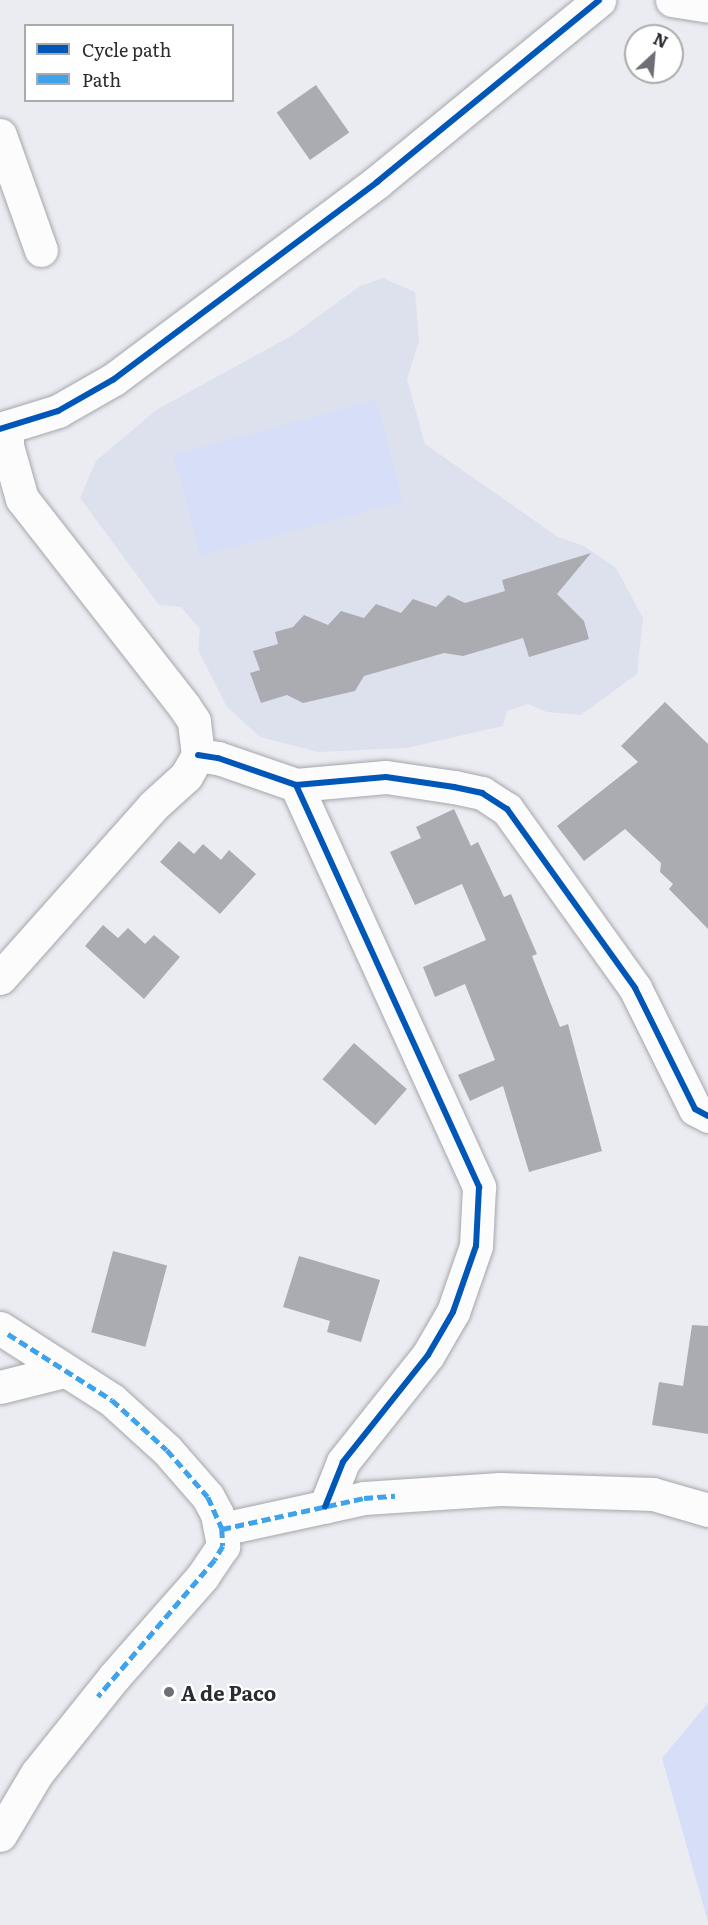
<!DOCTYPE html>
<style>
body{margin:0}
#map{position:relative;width:708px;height:1925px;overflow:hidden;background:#eaecf2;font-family:Literata,serif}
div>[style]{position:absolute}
.built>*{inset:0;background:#dde1ee}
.green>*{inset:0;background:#d7def8;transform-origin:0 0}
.building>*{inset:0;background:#aaacb1;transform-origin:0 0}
.roads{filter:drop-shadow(0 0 2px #a5a7ac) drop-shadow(0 0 2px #a5a7ac)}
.minor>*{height:33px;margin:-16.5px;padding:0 16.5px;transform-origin:16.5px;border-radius:16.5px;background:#fcfcfd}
.tertiary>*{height:33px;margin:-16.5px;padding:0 16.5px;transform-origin:16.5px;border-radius:16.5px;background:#fcfcfd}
.quiet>*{height:4.5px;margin-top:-2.25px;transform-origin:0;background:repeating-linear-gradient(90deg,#3ea3eb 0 9px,transparent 0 13.5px)}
.cycleway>*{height:6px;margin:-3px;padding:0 3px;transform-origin:3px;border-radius:3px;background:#0057b8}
.dots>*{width:16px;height:16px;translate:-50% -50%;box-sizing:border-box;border:3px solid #fff;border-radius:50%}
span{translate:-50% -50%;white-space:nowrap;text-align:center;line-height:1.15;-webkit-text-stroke:4.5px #fff;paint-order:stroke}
.poi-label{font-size:20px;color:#2b2c30;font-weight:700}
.left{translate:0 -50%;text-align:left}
.legend{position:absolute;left:24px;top:24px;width:210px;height:78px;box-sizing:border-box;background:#fff;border:2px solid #aaabac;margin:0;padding:8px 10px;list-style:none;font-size:18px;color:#2b2c30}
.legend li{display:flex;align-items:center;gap:12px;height:30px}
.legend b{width:30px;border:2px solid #aaabac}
.north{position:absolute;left:624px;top:24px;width:60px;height:60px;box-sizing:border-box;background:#fff;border:2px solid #aaabac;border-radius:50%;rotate:26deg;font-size:16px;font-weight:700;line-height:24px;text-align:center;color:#2b2c30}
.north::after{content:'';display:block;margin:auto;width:21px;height:27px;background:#6e6f74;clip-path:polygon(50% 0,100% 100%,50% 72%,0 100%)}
</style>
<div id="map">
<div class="built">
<i style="clip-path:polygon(383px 278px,415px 292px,419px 341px,407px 379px,425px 444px,558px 537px,584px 546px,616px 568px,643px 618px,637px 674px,581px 715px,547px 712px,528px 704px,507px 711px,503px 726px,407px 748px,318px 752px,260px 737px,227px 707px,198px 650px,200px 629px,181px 607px,159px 605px,80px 498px,96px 461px,156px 410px,291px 336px,360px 286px)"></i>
</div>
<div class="green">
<i style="left:376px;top:400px;width:105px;height:210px;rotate:75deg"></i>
<i style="clip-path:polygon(708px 1703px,708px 1922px,662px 1758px)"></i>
</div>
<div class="building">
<i style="left:316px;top:85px;width:58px;height:48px;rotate:55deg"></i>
<i style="clip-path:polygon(591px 553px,557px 594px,584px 621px,589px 639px,529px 657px,523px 638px,463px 656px,444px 653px,364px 676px,355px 691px,303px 703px,287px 695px,261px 703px,250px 673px,260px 670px,253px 651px,278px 644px,275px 632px,293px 627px,304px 615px,328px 625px,341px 611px,364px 618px,376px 604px,401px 613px,413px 599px,436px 607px,448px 595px,465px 603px,505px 591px,502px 580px)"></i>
<i style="clip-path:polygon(665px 702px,708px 744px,708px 929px,669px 889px,673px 884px,660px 872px,661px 863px,625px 829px,584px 861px,557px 826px,638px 762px,621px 746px)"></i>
<i style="clip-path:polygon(454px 809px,471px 846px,478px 842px,504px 897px,511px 894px,537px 954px,532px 956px,560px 1027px,568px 1024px,602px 1151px,529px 1172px,503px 1086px,470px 1101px,458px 1075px,495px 1060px,465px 984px,435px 997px,423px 967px,486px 940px,462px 884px,415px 905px,390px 852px,421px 838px,416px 827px)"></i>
<i style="clip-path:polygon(179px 841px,194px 854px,203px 844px,221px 860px,229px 850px,256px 874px,220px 914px,160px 862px)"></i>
<i style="clip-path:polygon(103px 925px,118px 938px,128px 928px,145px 944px,154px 935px,180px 957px,144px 999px,85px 946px)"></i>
<i style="left:354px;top:1043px;width:70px;height:48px;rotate:41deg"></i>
<i style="left:113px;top:1251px;width:56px;height:84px;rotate:15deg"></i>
<i style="clip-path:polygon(299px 1256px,380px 1280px,361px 1342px,327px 1332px,330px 1321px,283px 1307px)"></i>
<i style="clip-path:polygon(692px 1325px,708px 1326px,708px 1434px,652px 1425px,659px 1382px,683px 1386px)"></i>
</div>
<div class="roads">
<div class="minor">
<i style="left:672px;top:0;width:36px;rotate:9deg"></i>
<i style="left:0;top:135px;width:122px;rotate:70.4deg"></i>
<i style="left:198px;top:755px;width:20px;rotate:9deg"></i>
<i style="left:218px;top:758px;width:83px;rotate:19.1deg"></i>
<i style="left:296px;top:785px;width:90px;rotate:-5.1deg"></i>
<i style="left:386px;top:777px;width:69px;rotate:8.4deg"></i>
<i style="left:454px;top:787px;width:29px;rotate:12deg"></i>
<i style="left:482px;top:793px;width:30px;rotate:33deg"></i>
<i style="left:507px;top:809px;width:220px;rotate:54.4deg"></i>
<i style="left:635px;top:988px;width:135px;rotate:63.6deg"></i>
<i style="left:695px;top:1109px;width:15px;rotate:28deg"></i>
<i style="left:296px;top:785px;width:442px;rotate:65.5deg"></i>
<i style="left:479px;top:1187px;width:59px;rotate:92.9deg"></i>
<i style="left:476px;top:1246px;width:70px;rotate:109.2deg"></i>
<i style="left:453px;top:1312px;width:50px;rotate:120.2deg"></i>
<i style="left:428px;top:1355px;width:137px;rotate:128.5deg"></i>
<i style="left:343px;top:1462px;width:48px;rotate:111.8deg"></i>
<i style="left:0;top:978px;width:230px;rotate:-48.3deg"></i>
<i style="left:153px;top:806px;width:45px;rotate:-42.3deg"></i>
<i style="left:186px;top:776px;width:24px;rotate:-60deg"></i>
<i style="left:198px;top:755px;width:34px;rotate:-97deg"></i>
<i style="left:194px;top:721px;width:18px;rotate:-124deg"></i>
<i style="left:184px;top:706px;width:263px;rotate:-128deg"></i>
<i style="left:22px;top:499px;width:55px;rotate:-105.8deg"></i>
<i style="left:7px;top:446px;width:19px;rotate:-90deg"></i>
<i style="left:0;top:1328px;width:133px;rotate:32.7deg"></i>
<i style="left:112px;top:1400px;width:74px;rotate:42.3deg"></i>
<i style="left:167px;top:1450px;width:62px;rotate:48.9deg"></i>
<i style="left:208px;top:1497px;width:19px;rotate:62deg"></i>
<i style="left:217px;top:1514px;width:33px;rotate:79deg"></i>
<i style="left:223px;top:1546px;width:36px;rotate:124deg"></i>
<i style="left:203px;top:1576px;width:135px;rotate:131.4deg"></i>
<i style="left:114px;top:1677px;width:123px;rotate:128.7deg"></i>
<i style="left:37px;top:1773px;width:72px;rotate:120.8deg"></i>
<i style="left:0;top:1387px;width:66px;rotate:-14deg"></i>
<i style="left:222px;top:1529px;width:145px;rotate:-12.3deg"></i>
<i style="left:364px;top:1498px;width:136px;rotate:-3.8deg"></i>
<i style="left:500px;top:1489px;width:153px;rotate:1.9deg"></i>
<i style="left:653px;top:1494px;width:57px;rotate:16.2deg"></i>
</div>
<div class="tertiary">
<i style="left:0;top:429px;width:61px;rotate:-17.2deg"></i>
<i style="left:58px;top:411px;width:64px;rotate:-29.7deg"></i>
<i style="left:114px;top:379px;width:329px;rotate:-36.8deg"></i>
<i style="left:377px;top:182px;width:287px;rotate:-39.3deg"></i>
</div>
</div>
<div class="quiet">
<i style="left:8px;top:1334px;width:123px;rotate:32.4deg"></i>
<i style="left:112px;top:1400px;width:74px;rotate:42.3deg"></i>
<i style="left:167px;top:1450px;width:62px;rotate:48.9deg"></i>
<i style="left:208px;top:1497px;width:35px;rotate:66deg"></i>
<i style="left:222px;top:1529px;width:17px;rotate:87deg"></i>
<i style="left:223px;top:1546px;width:16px;rotate:120deg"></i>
<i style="left:215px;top:1560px;width:180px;rotate:130.5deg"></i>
<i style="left:222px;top:1529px;width:145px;rotate:-12.3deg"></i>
<i style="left:364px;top:1498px;width:31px;rotate:-4deg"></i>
</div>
<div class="cycleway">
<i style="left:0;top:429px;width:61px;rotate:-17.2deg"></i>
<i style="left:58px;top:411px;width:64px;rotate:-29.7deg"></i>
<i style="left:114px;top:379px;width:329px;rotate:-36.8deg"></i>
<i style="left:377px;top:182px;width:287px;rotate:-39.3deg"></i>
<i style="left:198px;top:755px;width:20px;rotate:9deg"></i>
<i style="left:218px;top:758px;width:83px;rotate:19.1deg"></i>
<i style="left:296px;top:785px;width:90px;rotate:-5.1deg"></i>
<i style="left:386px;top:777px;width:69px;rotate:8.4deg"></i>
<i style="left:454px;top:787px;width:29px;rotate:12deg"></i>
<i style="left:482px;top:793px;width:30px;rotate:33deg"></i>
<i style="left:507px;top:809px;width:220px;rotate:54.4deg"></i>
<i style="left:635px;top:988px;width:135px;rotate:63.6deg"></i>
<i style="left:695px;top:1109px;width:15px;rotate:28deg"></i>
<i style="left:296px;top:785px;width:442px;rotate:65.5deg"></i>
<i style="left:479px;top:1187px;width:59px;rotate:92.9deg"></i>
<i style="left:476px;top:1246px;width:70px;rotate:109.2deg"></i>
<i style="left:453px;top:1312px;width:50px;rotate:120.2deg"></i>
<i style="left:428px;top:1355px;width:137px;rotate:128.5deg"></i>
<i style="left:343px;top:1462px;width:48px;rotate:111.8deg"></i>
</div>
<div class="dots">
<i style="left:169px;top:1692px;background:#6e6f74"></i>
</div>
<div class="poi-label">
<span class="left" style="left:181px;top:1692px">A de Paco</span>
</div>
<ul class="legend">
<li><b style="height:8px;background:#0057b8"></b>Cycle path</li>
<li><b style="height:8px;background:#3ea3eb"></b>Path</li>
</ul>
<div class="north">N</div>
</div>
